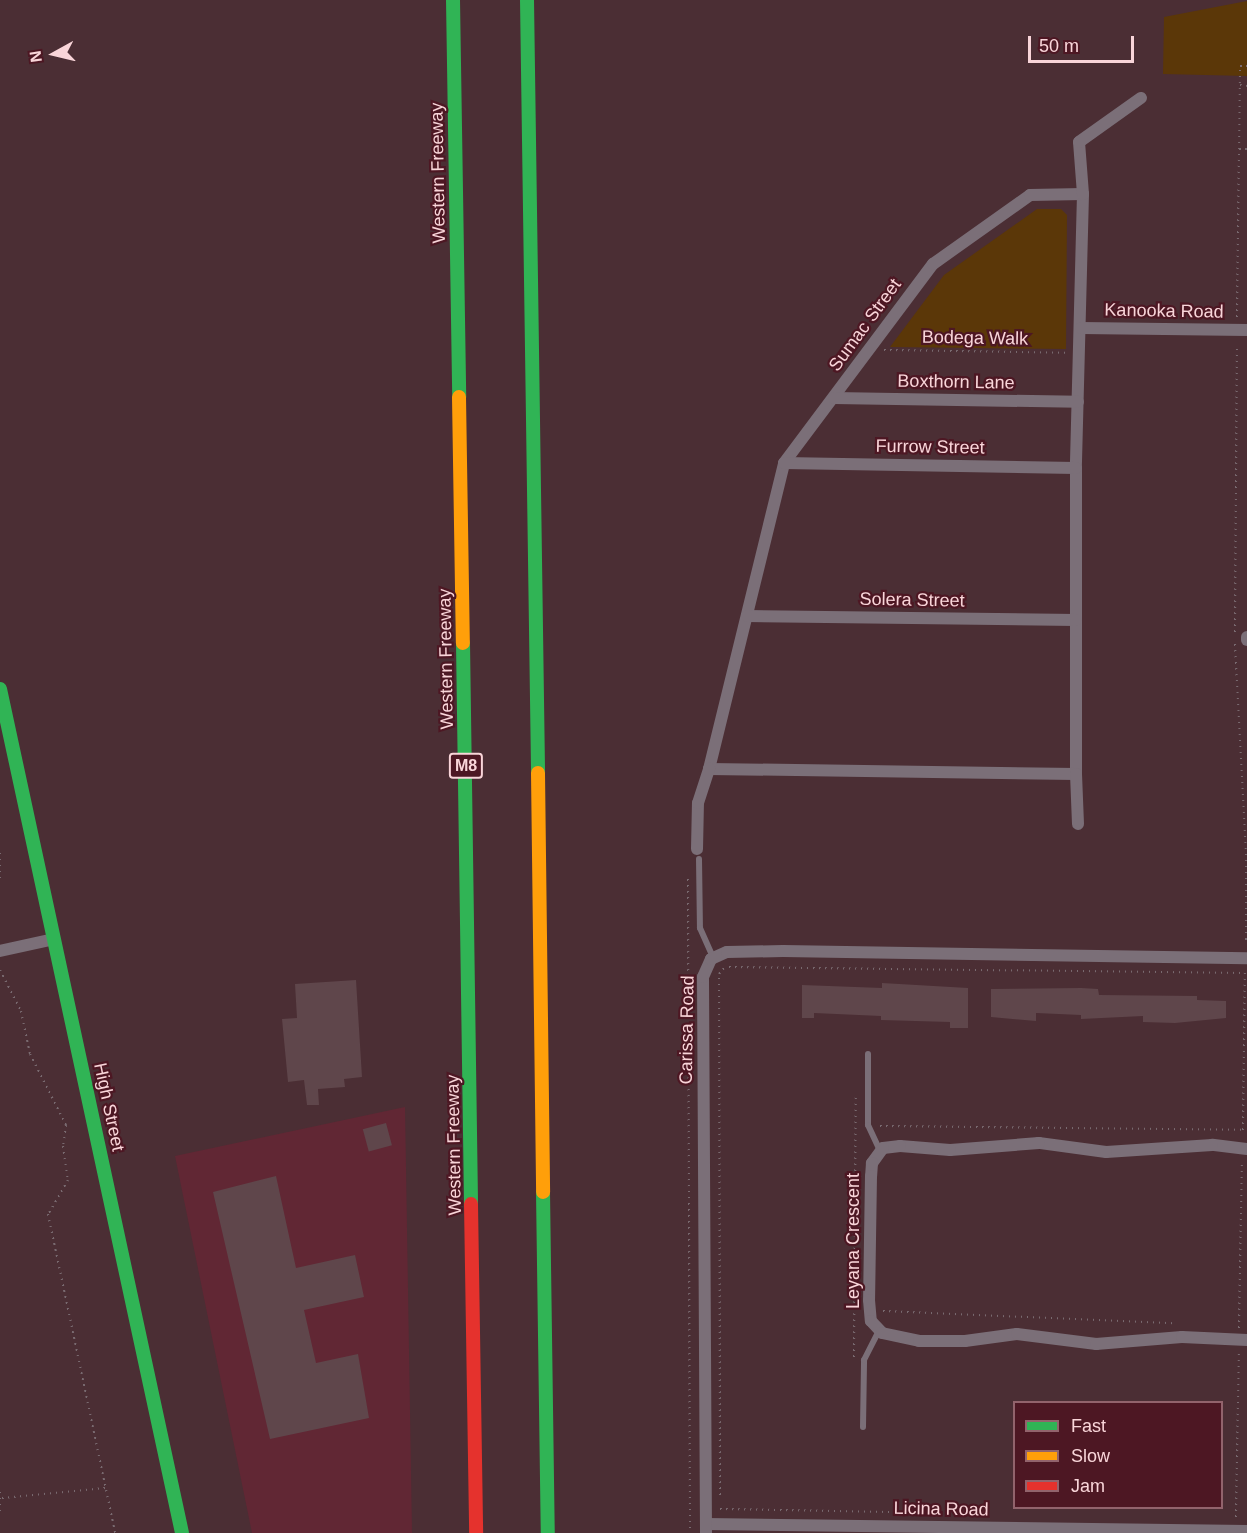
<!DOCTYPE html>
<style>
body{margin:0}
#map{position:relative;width:1247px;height:1533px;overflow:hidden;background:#4b2e34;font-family:Arial,sans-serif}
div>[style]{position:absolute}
.built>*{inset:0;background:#612734}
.green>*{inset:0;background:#5b3708}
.building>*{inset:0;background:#5f464b;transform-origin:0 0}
.path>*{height:2px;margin-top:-1px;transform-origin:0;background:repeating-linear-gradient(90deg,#796a70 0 1.5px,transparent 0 6px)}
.lane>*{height:6px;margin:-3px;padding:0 3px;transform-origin:3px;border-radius:3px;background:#7b6f78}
.street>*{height:12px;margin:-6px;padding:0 6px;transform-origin:6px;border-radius:6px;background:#7b6f78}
.fast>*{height:14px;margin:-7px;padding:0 7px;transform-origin:7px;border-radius:7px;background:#30b455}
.slow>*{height:14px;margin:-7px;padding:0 7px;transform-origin:7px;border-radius:7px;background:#ff9f0a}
.jam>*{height:14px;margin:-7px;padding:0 7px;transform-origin:7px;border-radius:7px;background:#e5322d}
span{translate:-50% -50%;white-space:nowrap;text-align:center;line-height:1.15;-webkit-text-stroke:4.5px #4d1723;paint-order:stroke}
.shield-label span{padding:2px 4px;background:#4d1723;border:2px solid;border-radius:4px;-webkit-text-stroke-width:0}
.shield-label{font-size:16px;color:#f9d5d9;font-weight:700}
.street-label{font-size:18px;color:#f9d5d9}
.legend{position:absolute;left:1013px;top:1401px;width:210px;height:108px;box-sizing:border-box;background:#4d1723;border:2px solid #92636c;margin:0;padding:8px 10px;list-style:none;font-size:18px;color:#f9d5d9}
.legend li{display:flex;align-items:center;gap:12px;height:30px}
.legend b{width:30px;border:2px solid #92636c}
.north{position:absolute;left:24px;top:24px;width:60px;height:60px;-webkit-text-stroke:4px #4d1723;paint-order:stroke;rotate:262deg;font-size:16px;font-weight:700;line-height:24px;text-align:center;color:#f9d5d9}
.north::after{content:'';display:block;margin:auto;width:21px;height:27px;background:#f9d5d9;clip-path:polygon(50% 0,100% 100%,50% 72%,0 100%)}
.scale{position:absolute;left:1028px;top:36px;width:106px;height:27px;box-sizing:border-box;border:3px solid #f9d5d9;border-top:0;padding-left:8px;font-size:18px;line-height:21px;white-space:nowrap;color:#f9d5d9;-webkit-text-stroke:4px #4d1723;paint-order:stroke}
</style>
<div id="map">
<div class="built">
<i style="clip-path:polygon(405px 1107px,412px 1533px,252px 1533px,175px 1156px)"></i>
</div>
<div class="green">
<i style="clip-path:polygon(1247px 1px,1247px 76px,1163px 74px,1164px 17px)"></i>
<i style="clip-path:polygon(1037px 209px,1061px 209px,1067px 215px,1066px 349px,890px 347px,944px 275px)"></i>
</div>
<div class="building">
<i style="clip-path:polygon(356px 980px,362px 1077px,344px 1079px,345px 1087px,318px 1089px,319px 1105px,307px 1105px,304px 1080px,288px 1082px,282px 1019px,297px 1018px,295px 984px)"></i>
<i style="clip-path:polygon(882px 983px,968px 988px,968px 1028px,950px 1028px,950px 1022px,881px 1020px,881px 1016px,814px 1013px,814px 1018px,802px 1018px,802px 985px,882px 988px)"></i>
<i style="clip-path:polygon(1081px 988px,1098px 989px,1099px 995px,1197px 996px,1197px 1000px,1226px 1001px,1226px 1018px,1175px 1023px,1143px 1022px,1143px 1016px,1081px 1019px,1081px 1015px,1036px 1013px,1036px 1021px,991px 1017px,991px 989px)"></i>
<i style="left:386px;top:1123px;width:23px;height:24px;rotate:75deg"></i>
<i style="clip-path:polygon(276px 1176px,296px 1268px,355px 1255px,364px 1297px,304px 1310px,316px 1363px,358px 1354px,369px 1418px,270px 1439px,213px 1192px)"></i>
</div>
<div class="path">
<i style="left:1240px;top:85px;width:7px;rotate:8deg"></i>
<i style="left:1239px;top:149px;width:8px"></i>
<i style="left:1237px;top:317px;width:251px;rotate:-89.3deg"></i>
<i style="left:1240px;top:66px;width:7px"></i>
<i style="left:884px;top:350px;width:183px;rotate:0.9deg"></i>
<i style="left:1235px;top:632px;width:288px;rotate:-89.6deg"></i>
<i style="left:1235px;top:644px;width:210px;rotate:87deg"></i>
<i style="left:1246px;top:854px;width:90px;rotate:90deg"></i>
<i style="left:0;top:853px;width:28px;rotate:90deg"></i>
<i style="left:688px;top:879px;width:654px;rotate:89.82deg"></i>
<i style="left:729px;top:967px;width:516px;rotate:0.67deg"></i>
<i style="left:0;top:970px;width:46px;rotate:62.9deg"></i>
<i style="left:21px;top:1011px;width:44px;rotate:78.2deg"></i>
<i style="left:30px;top:1054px;width:80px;rotate:63.1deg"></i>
<i style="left:66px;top:1125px;width:21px;rotate:98deg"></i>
<i style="left:63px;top:1146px;width:34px;rotate:82deg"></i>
<i style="left:68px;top:1180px;width:39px;rotate:120deg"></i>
<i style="left:48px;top:1214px;width:326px;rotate:78.1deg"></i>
<i style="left:880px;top:1126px;width:363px;rotate:0.6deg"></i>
<i style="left:1243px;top:1130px;width:159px;rotate:-89.3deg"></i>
<i style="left:883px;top:1311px;width:291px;rotate:2.4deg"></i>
<i style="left:1239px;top:1328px;width:165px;rotate:-89deg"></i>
<i style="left:854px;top:1357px;width:261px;rotate:-89.6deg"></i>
<i style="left:0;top:1492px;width:23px;rotate:90deg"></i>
<i style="left:720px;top:1495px;width:521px;rotate:-90.11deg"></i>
<i style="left:719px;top:974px;width:8px;rotate:-50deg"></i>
<i style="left:2px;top:1498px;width:104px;rotate:-5.5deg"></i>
<i style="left:720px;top:1509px;width:170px;rotate:1deg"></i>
<i style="left:1236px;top:1517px;width:165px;rotate:-89deg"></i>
</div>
<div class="lane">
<i style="left:699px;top:859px;width:69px;rotate:89.2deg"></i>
<i style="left:700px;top:928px;width:32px;rotate:66deg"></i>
<i style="left:868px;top:1054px;width:71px;rotate:90deg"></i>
<i style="left:868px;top:1125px;width:29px;rotate:65deg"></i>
<i style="left:863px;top:1427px;width:67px;rotate:-89.1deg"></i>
<i style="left:864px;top:1360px;width:34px;rotate:-63deg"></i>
</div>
<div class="street">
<i style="left:1083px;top:194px;width:274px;rotate:91.5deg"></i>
<i style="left:1076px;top:468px;width:306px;rotate:90deg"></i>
<i style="left:1076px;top:774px;width:367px;rotate:-179.2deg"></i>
<i style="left:709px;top:769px;width:315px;rotate:-76.2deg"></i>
<i style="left:784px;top:463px;width:249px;rotate:-53.2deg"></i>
<i style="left:933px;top:264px;width:119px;rotate:-35.4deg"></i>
<i style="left:1030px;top:195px;width:53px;rotate:-1.1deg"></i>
<i style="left:1083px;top:194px;width:52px;rotate:-94.4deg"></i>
<i style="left:1079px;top:142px;width:76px;rotate:-35.4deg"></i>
<i style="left:1081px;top:328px;width:166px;rotate:0.7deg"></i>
<i style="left:834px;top:398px;width:244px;rotate:0.9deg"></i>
<i style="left:784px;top:463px;width:292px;rotate:1deg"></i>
<i style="left:747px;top:616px;width:329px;rotate:0.7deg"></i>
<i style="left:1247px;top:637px;width:3px;rotate:90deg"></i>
<i style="left:1076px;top:774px;width:50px;rotate:87.7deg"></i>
<i style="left:697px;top:849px;width:46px;rotate:-88.8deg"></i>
<i style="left:698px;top:803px;width:36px;rotate:-72deg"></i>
<i style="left:0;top:951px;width:55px;rotate:-12.5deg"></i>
<i style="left:1247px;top:1149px;width:35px;rotate:-173deg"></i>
<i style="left:1212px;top:1145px;width:106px;rotate:176.2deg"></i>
<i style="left:1106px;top:1152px;width:68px;rotate:-172.3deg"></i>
<i style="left:1039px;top:1143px;width:89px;rotate:175.5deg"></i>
<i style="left:950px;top:1150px;width:50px;rotate:-175.4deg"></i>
<i style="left:900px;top:1146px;width:17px;rotate:173deg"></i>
<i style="left:883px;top:1148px;width:19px;rotate:126deg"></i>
<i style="left:872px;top:1163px;width:13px;rotate:94deg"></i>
<i style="left:871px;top:1176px;width:124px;rotate:90.9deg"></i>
<i style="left:869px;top:1300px;width:21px;rotate:85deg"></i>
<i style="left:871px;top:1321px;width:16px;rotate:47deg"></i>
<i style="left:882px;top:1333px;width:38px;rotate:12deg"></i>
<i style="left:919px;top:1341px;width:46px"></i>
<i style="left:965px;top:1341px;width:52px;rotate:-7.7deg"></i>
<i style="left:1017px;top:1334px;width:80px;rotate:7.2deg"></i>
<i style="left:1096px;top:1344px;width:86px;rotate:-4.7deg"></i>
<i style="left:1182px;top:1337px;width:65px;rotate:2.6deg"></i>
<i style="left:706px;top:1524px;width:541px;rotate:0.74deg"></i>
<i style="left:706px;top:1533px;width:556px;rotate:-90.31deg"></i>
<i style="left:703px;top:977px;width:20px;rotate:-66deg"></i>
<i style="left:711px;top:959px;width:17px;rotate:-24deg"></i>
<i style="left:727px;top:952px;width:56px;rotate:-1deg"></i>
<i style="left:783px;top:951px;width:464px;rotate:0.9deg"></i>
</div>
<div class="fast">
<i style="left:453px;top:0;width:397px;rotate:89.1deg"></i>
<i style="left:527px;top:0;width:773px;rotate:89.18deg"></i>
<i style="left:463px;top:643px;width:561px;rotate:89.18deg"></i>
<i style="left:0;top:689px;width:863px;rotate:77.83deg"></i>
<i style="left:543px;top:1192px;width:341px;rotate:89.2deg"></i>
</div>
<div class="slow">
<i style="left:459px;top:397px;width:246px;rotate:89.1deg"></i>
<i style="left:538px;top:773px;width:419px;rotate:89.3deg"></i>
</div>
<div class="jam">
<i style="left:471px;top:1204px;width:329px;rotate:89.1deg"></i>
</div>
<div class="shield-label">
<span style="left:466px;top:766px">M8</span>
</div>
<div class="street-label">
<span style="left:438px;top:173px;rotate:-91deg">Western Freeway</span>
<span style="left:1164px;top:311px;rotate:1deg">Kanooka Road</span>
<span style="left:865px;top:325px;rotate:-54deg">Sumac Street</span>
<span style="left:975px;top:338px;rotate:1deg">Bodega Walk</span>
<span style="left:956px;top:382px;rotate:1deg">Boxthorn Lane</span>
<span style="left:930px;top:447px;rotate:1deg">Furrow Street</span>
<span style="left:912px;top:600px;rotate:1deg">Solera Street</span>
<span style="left:446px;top:659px;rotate:-91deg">Western Freeway</span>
<span style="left:687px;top:1030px;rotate:-89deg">Carissa Road</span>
<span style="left:109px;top:1107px;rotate:78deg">High Street</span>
<span style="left:454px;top:1145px;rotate:-91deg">Western Freeway</span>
<span style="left:853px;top:1241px;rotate:-90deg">Leyana Crescent</span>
<span style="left:941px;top:1509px;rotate:1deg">Licina Road</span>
</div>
<ul class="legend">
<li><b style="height:8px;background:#30b455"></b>Fast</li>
<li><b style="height:8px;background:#ff9f0a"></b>Slow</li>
<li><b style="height:8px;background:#e5322d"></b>Jam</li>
</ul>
<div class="north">N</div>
<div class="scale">50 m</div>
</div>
